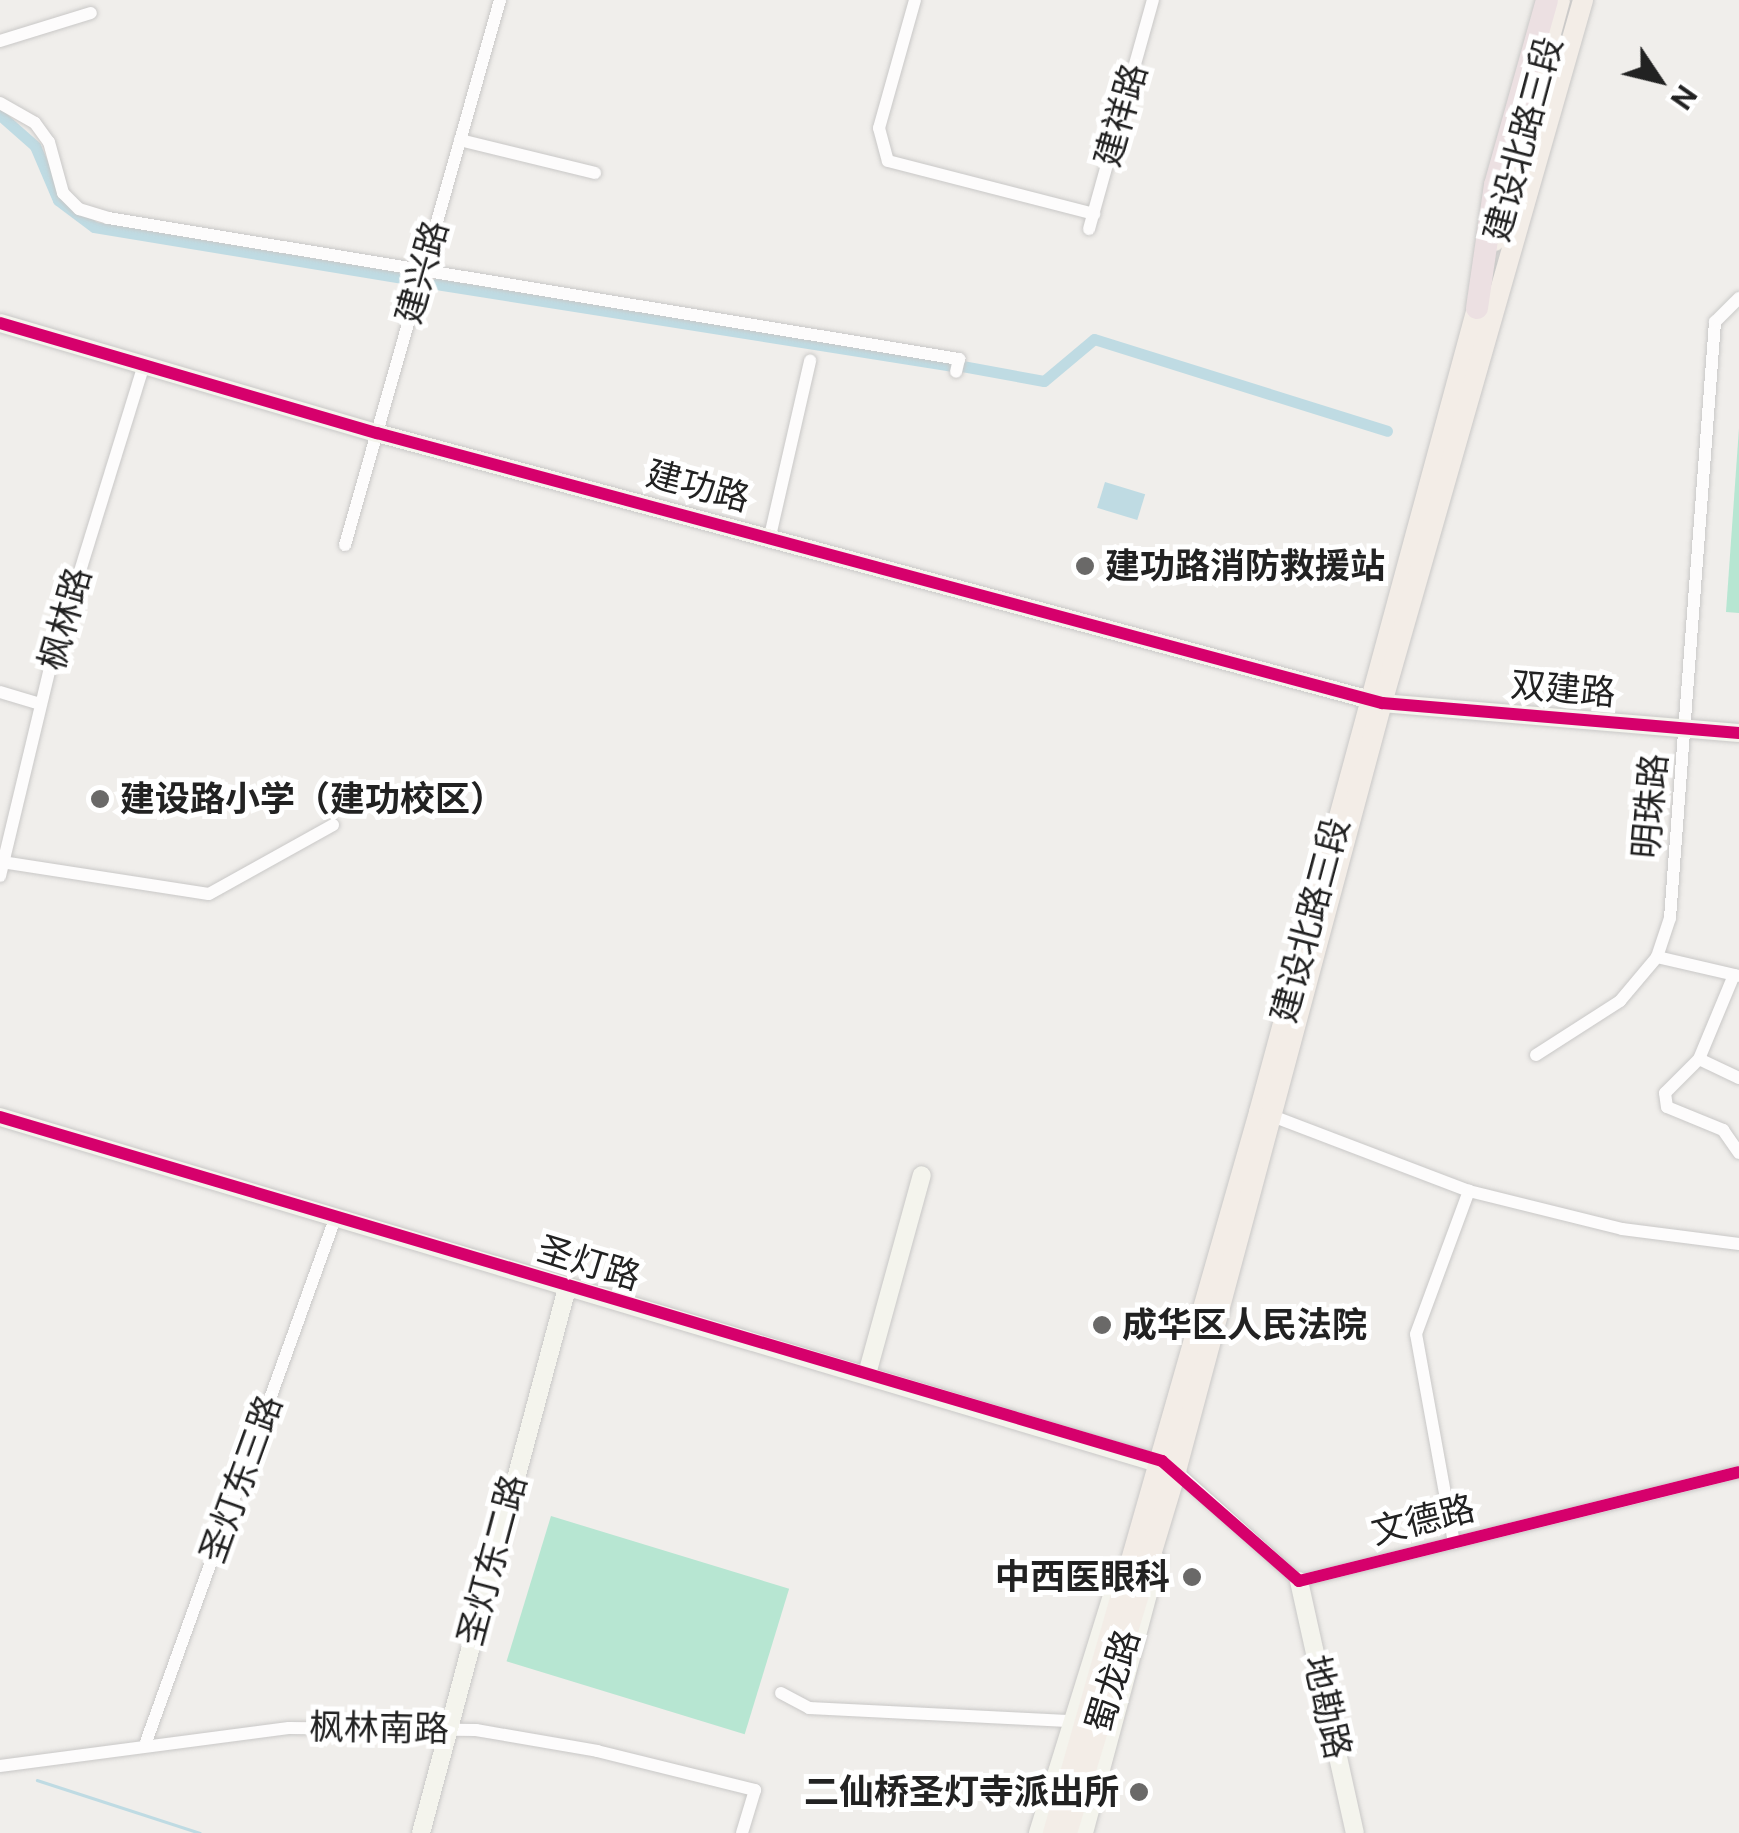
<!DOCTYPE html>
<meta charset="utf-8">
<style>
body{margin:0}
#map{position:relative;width:1739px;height:1833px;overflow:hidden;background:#f0eeeb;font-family:"Public Sans","Noto Sans SC",sans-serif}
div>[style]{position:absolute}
.pitch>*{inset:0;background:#b7e6d2;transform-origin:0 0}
.water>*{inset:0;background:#bfdbe3;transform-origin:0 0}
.stream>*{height:2.5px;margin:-1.25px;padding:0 1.25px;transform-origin:1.25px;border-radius:1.25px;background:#bfdbe3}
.canal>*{height:11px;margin:-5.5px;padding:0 5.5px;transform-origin:5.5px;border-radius:5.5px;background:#bfdbe3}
.roads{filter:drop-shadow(0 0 2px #c9c8c7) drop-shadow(0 0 2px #c9c8c7)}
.street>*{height:12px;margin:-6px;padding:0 6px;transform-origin:6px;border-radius:6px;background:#fdfcfc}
.secondary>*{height:18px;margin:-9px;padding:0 9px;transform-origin:9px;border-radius:9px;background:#f4f4ed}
.primary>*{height:20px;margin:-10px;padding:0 10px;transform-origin:10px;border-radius:10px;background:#f3ede7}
.highway>*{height:22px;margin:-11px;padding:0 11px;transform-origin:11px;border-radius:11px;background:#ece0e2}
.cycleway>*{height:12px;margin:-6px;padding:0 6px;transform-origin:6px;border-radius:6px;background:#d6006c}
.dots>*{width:28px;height:28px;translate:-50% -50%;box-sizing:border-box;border:5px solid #fff;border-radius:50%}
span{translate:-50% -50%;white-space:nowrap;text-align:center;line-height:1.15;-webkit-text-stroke:10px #fff;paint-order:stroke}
.street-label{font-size:35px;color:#222}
.poi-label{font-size:35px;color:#222;font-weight:700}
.left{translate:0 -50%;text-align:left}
.right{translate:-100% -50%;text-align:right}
.north{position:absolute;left:1609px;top:30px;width:100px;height:100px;-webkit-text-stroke:8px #fff;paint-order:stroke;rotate:125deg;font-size:28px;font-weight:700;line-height:40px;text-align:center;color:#222}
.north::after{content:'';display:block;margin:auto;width:35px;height:45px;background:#222;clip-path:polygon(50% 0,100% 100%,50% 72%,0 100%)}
</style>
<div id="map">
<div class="pitch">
<i style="clip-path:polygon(1739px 428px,1739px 613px,1726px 612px)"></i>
<i style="left:551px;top:1516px;width:249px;height:152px;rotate:17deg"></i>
</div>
<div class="water">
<i style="left:1105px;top:482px;width:42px;height:27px;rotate:17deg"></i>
</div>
<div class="stream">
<i style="left:37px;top:1780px;width:171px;rotate:18deg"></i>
</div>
<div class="canal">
<i style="left:0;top:115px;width:47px;rotate:41.5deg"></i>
<i style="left:35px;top:146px;width:59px;rotate:66.9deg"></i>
<i style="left:58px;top:200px;width:45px;rotate:36.9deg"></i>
<i style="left:94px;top:227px;width:313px;rotate:9.4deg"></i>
<i style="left:436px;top:284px;width:522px;rotate:9.03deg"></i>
<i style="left:962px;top:366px;width:83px;rotate:10.4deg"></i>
<i style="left:1044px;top:381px;width:65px;rotate:-40deg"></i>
<i style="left:1094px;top:339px;width:307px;rotate:17.4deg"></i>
</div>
<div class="roads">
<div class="street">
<i style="left:915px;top:0;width:133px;rotate:105.7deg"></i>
<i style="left:879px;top:128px;width:34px;rotate:75deg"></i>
<i style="left:888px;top:161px;width:213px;rotate:14.4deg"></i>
<i style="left:0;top:41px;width:95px;rotate:-17.1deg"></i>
<i style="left:0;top:103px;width:40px;rotate:29.7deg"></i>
<i style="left:35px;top:123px;width:24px;rotate:54deg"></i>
<i style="left:49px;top:142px;width:53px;rotate:74.6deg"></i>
<i style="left:63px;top:193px;width:23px;rotate:45deg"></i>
<i style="left:79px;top:209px;width:30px;rotate:17deg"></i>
<i style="left:108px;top:218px;width:863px;rotate:9.41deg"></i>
<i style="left:959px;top:359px;width:13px;rotate:103deg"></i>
<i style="left:460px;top:140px;width:139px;rotate:13.7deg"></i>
<i style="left:1089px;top:229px;width:238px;rotate:-74.4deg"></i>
<i style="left:770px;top:536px;width:180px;rotate:-77.1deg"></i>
<i style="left:345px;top:545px;width:567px;rotate:-74.12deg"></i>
<i style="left:0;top:692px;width:42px;rotate:16.7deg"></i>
<i style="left:2px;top:862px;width:209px;rotate:8.8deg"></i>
<i style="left:209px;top:894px;width:142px;rotate:-29.1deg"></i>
<i style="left:0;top:876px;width:214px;rotate:-76.5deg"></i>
<i style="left:50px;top:668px;width:317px;rotate:-72.8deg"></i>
<i style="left:1657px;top:957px;width:84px;rotate:13deg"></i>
<i style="left:1536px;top:1055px;width:100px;rotate:-32.7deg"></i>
<i style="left:1620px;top:1001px;width:57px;rotate:-49.9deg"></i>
<i style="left:1657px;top:957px;width:41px;rotate:-71.6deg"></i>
<i style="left:1670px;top:918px;width:598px;rotate:-85.68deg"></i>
<i style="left:1715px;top:322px;width:34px;rotate:-45deg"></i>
<i style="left:1699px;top:1059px;width:91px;rotate:-67.4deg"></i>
<i style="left:1739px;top:1078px;width:44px;rotate:-154.6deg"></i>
<i style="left:1699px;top:1059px;width:48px;rotate:135deg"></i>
<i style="left:1665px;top:1093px;width:14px;rotate:82deg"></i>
<i style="left:1667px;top:1107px;width:61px;rotate:22.3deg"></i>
<i style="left:1723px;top:1130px;width:28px;rotate:55deg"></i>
<i style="left:1267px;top:1114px;width:216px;rotate:20.9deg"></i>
<i style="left:1469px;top:1191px;width:158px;rotate:13.9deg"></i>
<i style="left:1622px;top:1229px;width:118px;rotate:7.3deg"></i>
<i style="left:1176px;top:1471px;width:165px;rotate:41.8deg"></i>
<i style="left:1299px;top:1581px;width:453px;rotate:-13.9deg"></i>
<i style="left:1454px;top:1543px;width:212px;rotate:-100.3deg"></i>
<i style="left:1416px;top:1334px;width:153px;rotate:-69.7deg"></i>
<i style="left:781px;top:1693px;width:32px;rotate:28deg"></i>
<i style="left:809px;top:1708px;width:259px;rotate:2.9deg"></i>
<i style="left:146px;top:1742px;width:559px;rotate:-70.14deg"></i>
<i style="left:0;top:1766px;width:291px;rotate:-7.5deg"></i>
<i style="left:289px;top:1728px;width:187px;rotate:0.6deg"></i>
<i style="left:476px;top:1730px;width:123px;rotate:9.8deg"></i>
<i style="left:597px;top:1751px;width:163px;rotate:13.9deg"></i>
<i style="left:755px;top:1790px;width:45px;rotate:106.8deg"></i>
</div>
<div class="secondary">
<i style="left:0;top:323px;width:393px;rotate:16.3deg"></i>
<i style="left:377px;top:433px;width:1041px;rotate:15.04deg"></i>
<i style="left:1382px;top:703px;width:358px;rotate:4.8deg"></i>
<i style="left:0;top:1117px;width:1219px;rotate:16.64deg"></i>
<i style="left:867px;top:1374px;width:206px;rotate:-74.6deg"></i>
<i style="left:1299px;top:1581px;width:258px;rotate:77.5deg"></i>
<i style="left:421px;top:1833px;width:564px;rotate:-75deg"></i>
<i style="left:1038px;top:1833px;width:272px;rotate:-72.7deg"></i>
<i style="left:1084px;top:1833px;width:282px;rotate:-75deg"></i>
</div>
<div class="primary">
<i style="left:1495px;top:241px;width:250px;rotate:-74.9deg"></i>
<i style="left:1053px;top:1833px;width:750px;rotate:-74.05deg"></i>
<i style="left:1259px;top:1112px;width:849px;rotate:-74.83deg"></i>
<i style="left:1067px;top:1833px;width:378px;rotate:-73.2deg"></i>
<i style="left:1176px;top:1471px;width:795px;rotate:-74.99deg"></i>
<i style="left:1382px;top:703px;width:731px;rotate:-74.04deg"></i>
</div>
<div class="highway">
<i style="left:1477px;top:308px;width:124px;rotate:-81.7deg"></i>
<i style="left:1495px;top:185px;width:192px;rotate:-74.3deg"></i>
</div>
</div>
<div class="cycleway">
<i style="left:0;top:323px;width:393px;rotate:16.3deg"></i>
<i style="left:377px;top:433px;width:1041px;rotate:15.04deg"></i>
<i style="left:1382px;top:703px;width:358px;rotate:4.8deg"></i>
<i style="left:0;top:1117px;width:1212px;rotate:16.49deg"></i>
<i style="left:1162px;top:1461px;width:182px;rotate:41.2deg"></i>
<i style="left:1299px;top:1581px;width:453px;rotate:-13.9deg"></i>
</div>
<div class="dots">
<i style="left:1085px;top:566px;background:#6a6968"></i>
<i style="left:100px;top:799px;background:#6a6968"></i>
<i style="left:1102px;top:1325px;background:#6a6968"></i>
<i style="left:1192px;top:1577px;background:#6a6968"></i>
<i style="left:1139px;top:1792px;background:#6a6968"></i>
</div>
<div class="street-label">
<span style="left:1121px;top:115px;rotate:-74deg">建祥路</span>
<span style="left:1523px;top:139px;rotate:-75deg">建设北路三段</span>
<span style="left:422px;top:272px;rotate:-74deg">建兴路</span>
<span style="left:698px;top:486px;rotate:15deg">建功路</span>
<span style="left:65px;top:619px;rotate:-74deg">枫林路</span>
<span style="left:1563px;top:689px;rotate:5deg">双建路</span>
<span style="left:1650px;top:806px;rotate:-85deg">明珠路</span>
<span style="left:1310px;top:920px;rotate:-75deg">建设北路三段</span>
<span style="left:589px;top:1263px;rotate:17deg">圣灯路</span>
<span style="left:241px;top:1479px;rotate:-70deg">圣灯东三路</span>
<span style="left:1423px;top:1520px;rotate:-14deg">文德路</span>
<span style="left:492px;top:1560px;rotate:-75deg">圣灯东二路</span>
<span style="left:1113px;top:1681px;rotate:-73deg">蜀龙路</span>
<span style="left:1327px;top:1707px;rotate:77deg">地勘路</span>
<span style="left:379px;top:1728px;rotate:1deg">枫林南路</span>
</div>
<div class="poi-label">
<span class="left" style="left:1105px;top:566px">建功路消防救援站</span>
<span class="left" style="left:120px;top:799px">建设路小学（建功校区）</span>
<span class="left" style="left:1122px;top:1325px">成华区人民法院</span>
<span class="right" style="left:1170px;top:1577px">中西医眼科</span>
<span class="right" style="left:1119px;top:1792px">二仙桥圣灯寺派出所</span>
</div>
<div class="north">N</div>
</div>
